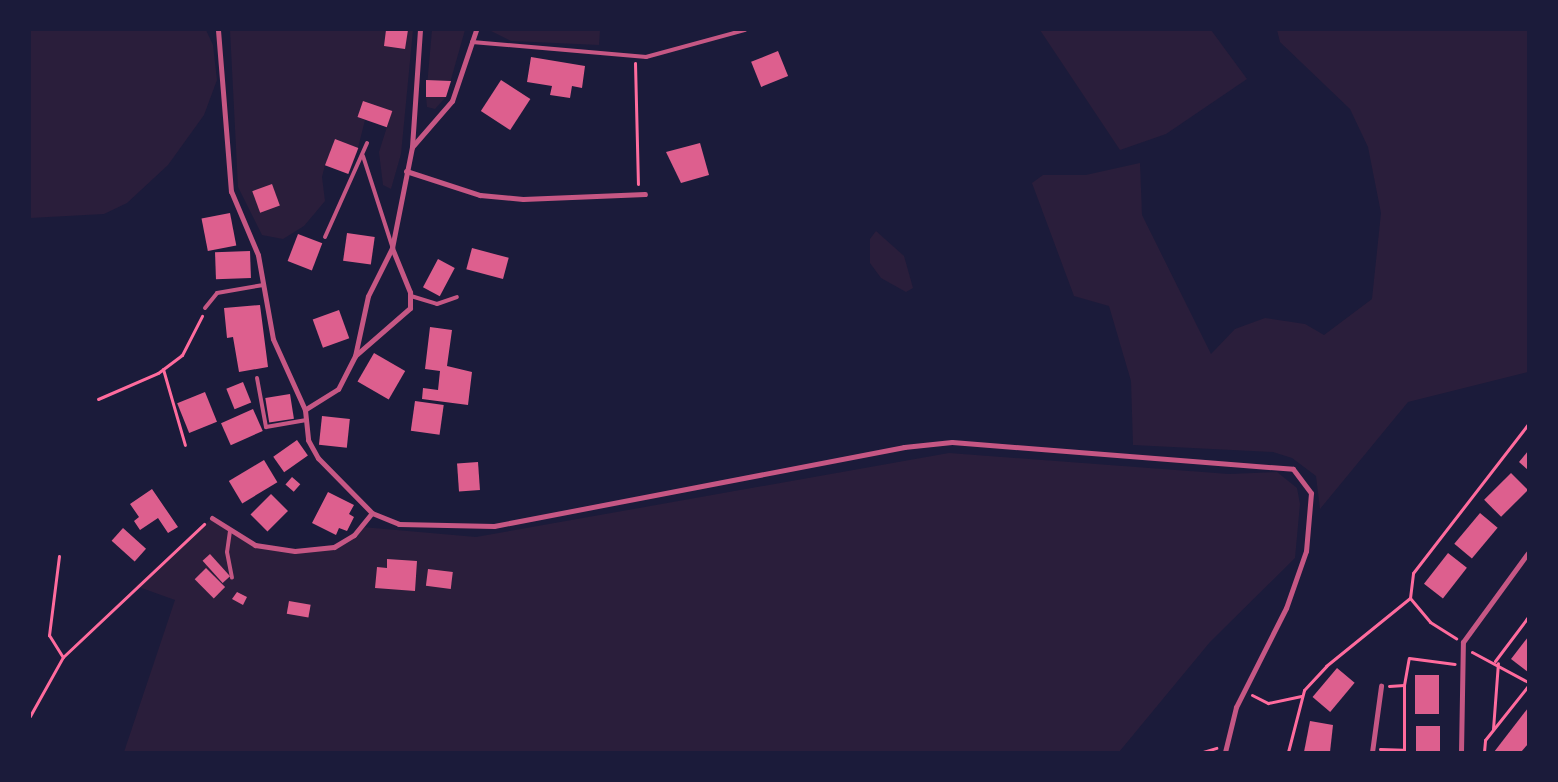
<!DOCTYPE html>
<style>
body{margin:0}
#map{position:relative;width:1558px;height:782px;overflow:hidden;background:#1b1b3a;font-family:"PT Sans",sans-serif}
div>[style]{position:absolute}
.green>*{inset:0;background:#2a1e3b}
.building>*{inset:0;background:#dd5f8e;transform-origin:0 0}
.path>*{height:3px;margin:-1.5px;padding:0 1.5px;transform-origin:1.5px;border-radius:1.5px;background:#ff6b9d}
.service>*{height:4px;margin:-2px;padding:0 2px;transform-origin:2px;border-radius:2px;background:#c65784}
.minor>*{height:5px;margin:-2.5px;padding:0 2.5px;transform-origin:2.5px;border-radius:2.5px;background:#c65784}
span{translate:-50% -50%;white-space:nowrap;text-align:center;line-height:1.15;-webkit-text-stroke:4.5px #1b1b3a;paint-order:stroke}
.frame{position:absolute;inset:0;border:31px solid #1b1b3a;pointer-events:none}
</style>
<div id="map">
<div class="green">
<i style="clip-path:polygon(30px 30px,206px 30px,213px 45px,217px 80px,204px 115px,168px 165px,127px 203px,104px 214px,30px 218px)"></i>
<i style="clip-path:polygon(230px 30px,413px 30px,401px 154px,391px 189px,383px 185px,379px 152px,392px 111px,363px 101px,357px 117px,365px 120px,358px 148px,335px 139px,325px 165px,322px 177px,325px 201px,304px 226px,283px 239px,262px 235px,238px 187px)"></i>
<i style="clip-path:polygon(432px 30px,465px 30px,446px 97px,435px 109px,427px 107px,426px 97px)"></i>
<i style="clip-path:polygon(489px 30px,600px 30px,599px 45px,511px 41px)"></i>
<i style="clip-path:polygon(1040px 30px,1211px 30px,1247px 79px,1166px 134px,1120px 150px)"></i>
<i style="clip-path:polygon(1277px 30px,1528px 30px,1528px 372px,1408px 402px,1320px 509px,1316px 476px,1292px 458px,1273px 452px,1133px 445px,1131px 381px,1109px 306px,1074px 296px,1032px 183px,1043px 175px,1086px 175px,1140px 163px,1142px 215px,1211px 354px,1235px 329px,1265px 318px,1305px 324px,1324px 335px,1372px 299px,1381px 213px,1368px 147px,1350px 109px,1280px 42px)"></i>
<i style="clip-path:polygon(876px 231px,904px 256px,913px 288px,906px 292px,881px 278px,870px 263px,870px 239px)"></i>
<i style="clip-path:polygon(949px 453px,1229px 474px,1277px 472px,1297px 488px,1300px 504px,1295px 558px,1210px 642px,1119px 752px,124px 752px,175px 600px,136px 586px,212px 518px,241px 538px,274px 549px,334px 547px,362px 527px,476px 537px)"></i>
</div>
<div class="building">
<i style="clip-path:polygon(386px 30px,408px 30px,405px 49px,384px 46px)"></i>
<i style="left:778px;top:51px;width:27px;height:29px;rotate:68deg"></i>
<i style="clip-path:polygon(531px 57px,585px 66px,582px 88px,572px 86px,570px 98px,550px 95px,552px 86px,527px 82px)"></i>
<i style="clip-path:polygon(426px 80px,451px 81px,446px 97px,426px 97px)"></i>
<i style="left:501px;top:80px;width:35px;height:37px;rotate:33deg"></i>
<i style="left:363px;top:101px;width:31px;height:17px;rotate:19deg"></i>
<i style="left:335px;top:139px;width:25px;height:28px;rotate:21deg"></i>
<i style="clip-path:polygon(700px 143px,709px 175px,681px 183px,666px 152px)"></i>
<i style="left:272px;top:184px;width:23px;height:21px;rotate:70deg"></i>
<i style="left:230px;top:213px;width:33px;height:29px;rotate:79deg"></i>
<i style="left:347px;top:233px;width:28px;height:28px;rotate:8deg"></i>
<i style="left:298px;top:234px;width:26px;height:29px;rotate:21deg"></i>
<i style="left:472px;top:248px;width:38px;height:22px;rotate:15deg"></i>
<i style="left:250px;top:251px;width:27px;height:35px;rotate:88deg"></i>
<i style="left:438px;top:259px;width:19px;height:32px;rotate:28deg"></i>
<i style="clip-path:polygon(260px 305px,268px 367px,239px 372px,233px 337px,227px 338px,224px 308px)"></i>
<i style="left:339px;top:310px;width:30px;height:28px;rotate:70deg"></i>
<i style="clip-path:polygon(430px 327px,452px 330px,447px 366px,472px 372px,468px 405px,422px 399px,423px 388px,438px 390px,440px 371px,425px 369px)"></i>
<i style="left:374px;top:353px;width:36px;height:33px;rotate:30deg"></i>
<i style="left:243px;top:382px;width:22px;height:18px;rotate:68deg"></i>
<i style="left:205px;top:392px;width:32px;height:30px;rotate:68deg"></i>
<i style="left:290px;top:394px;width:25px;height:25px;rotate:81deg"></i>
<i style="left:415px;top:401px;width:29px;height:30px;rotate:8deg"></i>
<i style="left:253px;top:409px;width:24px;height:35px;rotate:66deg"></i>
<i style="left:322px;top:416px;width:28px;height:29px;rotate:6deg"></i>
<i style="left:297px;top:440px;width:19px;height:29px;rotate:55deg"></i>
<i style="clip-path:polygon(1528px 451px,1528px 470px,1519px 462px)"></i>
<i style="left:264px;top:460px;width:26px;height:41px;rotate:59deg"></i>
<i style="left:478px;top:462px;width:28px;height:21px;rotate:86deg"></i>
<i style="left:1511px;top:473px;width:24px;height:38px;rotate:45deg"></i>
<i style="left:292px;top:477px;width:11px;height:10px;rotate:41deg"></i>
<i style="clip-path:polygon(152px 489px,178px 527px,168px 533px,158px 518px,140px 530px,134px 521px,139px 517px,130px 504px)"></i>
<i style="clip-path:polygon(328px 492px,354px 505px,349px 514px,354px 517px,347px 531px,339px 528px,336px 535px,312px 523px)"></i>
<i style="left:271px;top:494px;width:24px;height:29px;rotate:45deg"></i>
<i style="left:1480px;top:513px;width:23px;height:40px;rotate:40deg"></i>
<i style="left:123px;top:528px;width:31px;height:17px;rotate:42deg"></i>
<i style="left:1448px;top:553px;width:24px;height:39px;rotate:38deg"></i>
<i style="left:210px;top:554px;width:30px;height:10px;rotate:48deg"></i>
<i style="clip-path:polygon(387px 559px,417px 561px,415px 591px,375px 588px,377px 567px,387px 568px)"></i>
<i style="left:206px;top:568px;width:27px;height:16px;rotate:45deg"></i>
<i style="left:428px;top:569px;width:25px;height:17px;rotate:7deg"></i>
<i style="clip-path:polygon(237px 592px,247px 597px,243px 605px,232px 599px)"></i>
<i style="left:289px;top:601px;width:22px;height:13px;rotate:10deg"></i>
<i style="clip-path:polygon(1528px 637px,1528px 672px,1511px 659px)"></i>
<i style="left:1337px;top:668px;width:23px;height:38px;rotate:40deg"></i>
<i style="left:1415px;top:675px;width:24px;height:39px"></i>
<i style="clip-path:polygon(1528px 708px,1528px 744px,1521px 752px,1494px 752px)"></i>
<i style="clip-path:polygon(1310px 721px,1333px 725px,1330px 752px,1304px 752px)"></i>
<i style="left:1416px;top:726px;width:24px;height:26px"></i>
</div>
<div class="path">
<i style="left:635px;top:63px;width:121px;rotate:88.6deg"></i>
<i style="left:163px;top:369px;width:79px;rotate:73.9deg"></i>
<i style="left:98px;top:399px;width:65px;rotate:-23.4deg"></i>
<i style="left:158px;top:373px;width:30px;rotate:-37deg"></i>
<i style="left:182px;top:355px;width:44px;rotate:-62.9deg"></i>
<i style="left:59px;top:556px;width:80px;rotate:97.2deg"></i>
<i style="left:49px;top:635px;width:26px;rotate:58deg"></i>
<i style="left:1410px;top:598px;width:31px;rotate:50deg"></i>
<i style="left:1430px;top:622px;width:31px;rotate:32deg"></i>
<i style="left:1472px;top:652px;width:64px;rotate:28.2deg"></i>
<i style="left:1495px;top:661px;width:55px;rotate:-53.1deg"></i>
<i style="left:1389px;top:686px;width:15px;rotate:-4deg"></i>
<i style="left:1404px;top:685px;width:27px;rotate:-80deg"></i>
<i style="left:1409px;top:658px;width:46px;rotate:7.4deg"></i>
<i style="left:1252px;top:695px;width:18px;rotate:27deg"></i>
<i style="left:1268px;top:703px;width:34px;rotate:-12deg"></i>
<i style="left:30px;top:716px;width:68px;rotate:-60.8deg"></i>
<i style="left:63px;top:657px;width:194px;rotate:-43.3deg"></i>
<i style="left:1493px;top:729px;width:66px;rotate:-85.7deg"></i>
<i style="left:1380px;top:749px;width:23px;rotate:2deg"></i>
<i style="left:1203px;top:752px;width:14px;rotate:-17deg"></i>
<i style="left:1288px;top:752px;width:64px;rotate:-75.5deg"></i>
<i style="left:1304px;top:690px;width:33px;rotate:-47deg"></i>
<i style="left:1326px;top:666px;width:108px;rotate:-39deg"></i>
<i style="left:1410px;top:598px;width:25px;rotate:-83deg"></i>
<i style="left:1413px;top:573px;width:188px;rotate:-52.3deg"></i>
<i style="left:1404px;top:752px;width:67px;rotate:-90deg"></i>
<i style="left:1484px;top:752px;width:12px;rotate:-85deg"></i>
<i style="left:1485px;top:740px;width:69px;rotate:-51.5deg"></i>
</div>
<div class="service">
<i style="left:472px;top:42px;width:175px;rotate:4.9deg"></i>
<i style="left:646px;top:57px;width:103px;rotate:-15.3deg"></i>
<i style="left:363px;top:156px;width:95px;rotate:72.1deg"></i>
<i style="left:325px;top:237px;width:103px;rotate:-65.9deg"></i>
<i style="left:411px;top:296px;width:27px;rotate:17deg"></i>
<i style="left:437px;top:304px;width:21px;rotate:-19deg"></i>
<i style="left:205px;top:308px;width:19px;rotate:-51deg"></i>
<i style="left:217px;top:293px;width:47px;rotate:-9.9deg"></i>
<i style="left:257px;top:378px;width:50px;rotate:79.6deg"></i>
<i style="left:266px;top:427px;width:41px;rotate:-9.9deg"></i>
<i style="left:230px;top:531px;width:21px;rotate:98deg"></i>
<i style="left:227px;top:552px;width:26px;rotate:79deg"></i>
</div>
<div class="minor">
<i style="left:218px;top:30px;width:162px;rotate:85.4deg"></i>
<i style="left:231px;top:191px;width:69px;rotate:67.1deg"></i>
<i style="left:258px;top:255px;width:85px;rotate:79.9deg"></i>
<i style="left:273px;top:339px;width:78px;rotate:65.7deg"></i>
<i style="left:412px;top:147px;width:117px;rotate:-86.1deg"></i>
<i style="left:406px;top:171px;width:78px;rotate:18deg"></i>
<i style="left:480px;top:195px;width:43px;rotate:5.3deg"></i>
<i style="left:523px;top:199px;width:122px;rotate:-2.3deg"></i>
<i style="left:392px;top:248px;width:48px;rotate:67.8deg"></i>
<i style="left:410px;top:292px;width:16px;rotate:90deg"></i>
<i style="left:410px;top:308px;width:73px;rotate:138.9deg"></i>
<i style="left:355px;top:356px;width:37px;rotate:117deg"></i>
<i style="left:338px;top:389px;width:39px;rotate:148deg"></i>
<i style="left:305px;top:410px;width:30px;rotate:84deg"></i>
<i style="left:308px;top:440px;width:21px;rotate:61deg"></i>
<i style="left:318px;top:458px;width:77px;rotate:45.5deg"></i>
<i style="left:372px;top:513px;width:29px;rotate:22deg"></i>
<i style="left:399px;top:524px;width:95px;rotate:1.2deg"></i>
<i style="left:494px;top:526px;width:418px;rotate:-10.9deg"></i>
<i style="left:904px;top:447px;width:48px;rotate:-5.9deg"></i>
<i style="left:952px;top:442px;width:342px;rotate:4.5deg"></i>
<i style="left:1293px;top:469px;width:30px;rotate:53deg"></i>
<i style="left:1311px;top:493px;width:58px;rotate:94.9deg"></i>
<i style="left:1306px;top:551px;width:60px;rotate:109.3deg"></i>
<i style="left:1286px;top:608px;width:111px;rotate:116.8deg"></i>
<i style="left:1236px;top:707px;width:46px;rotate:103.7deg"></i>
<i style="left:355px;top:356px;width:61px;rotate:-77.8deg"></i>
<i style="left:368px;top:296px;width:54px;rotate:-63.4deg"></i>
<i style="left:392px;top:248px;width:103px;rotate:-78.8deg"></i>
<i style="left:412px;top:147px;width:61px;rotate:-49deg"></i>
<i style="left:452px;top:101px;width:75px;rotate:-71.3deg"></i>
<i style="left:212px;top:518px;width:51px;rotate:32.1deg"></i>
<i style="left:255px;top:545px;width:40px;rotate:8.5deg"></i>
<i style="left:295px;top:551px;width:39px;rotate:-6deg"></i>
<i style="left:334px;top:547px;width:23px;rotate:-31deg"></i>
<i style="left:354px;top:535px;width:28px;rotate:-51deg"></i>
<i style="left:1372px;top:752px;width:67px;rotate:-82.2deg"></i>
<i style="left:1461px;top:752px;width:110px;rotate:-89deg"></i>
<i style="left:1463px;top:642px;width:110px;rotate:-53.9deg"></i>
</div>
<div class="frame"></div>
</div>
